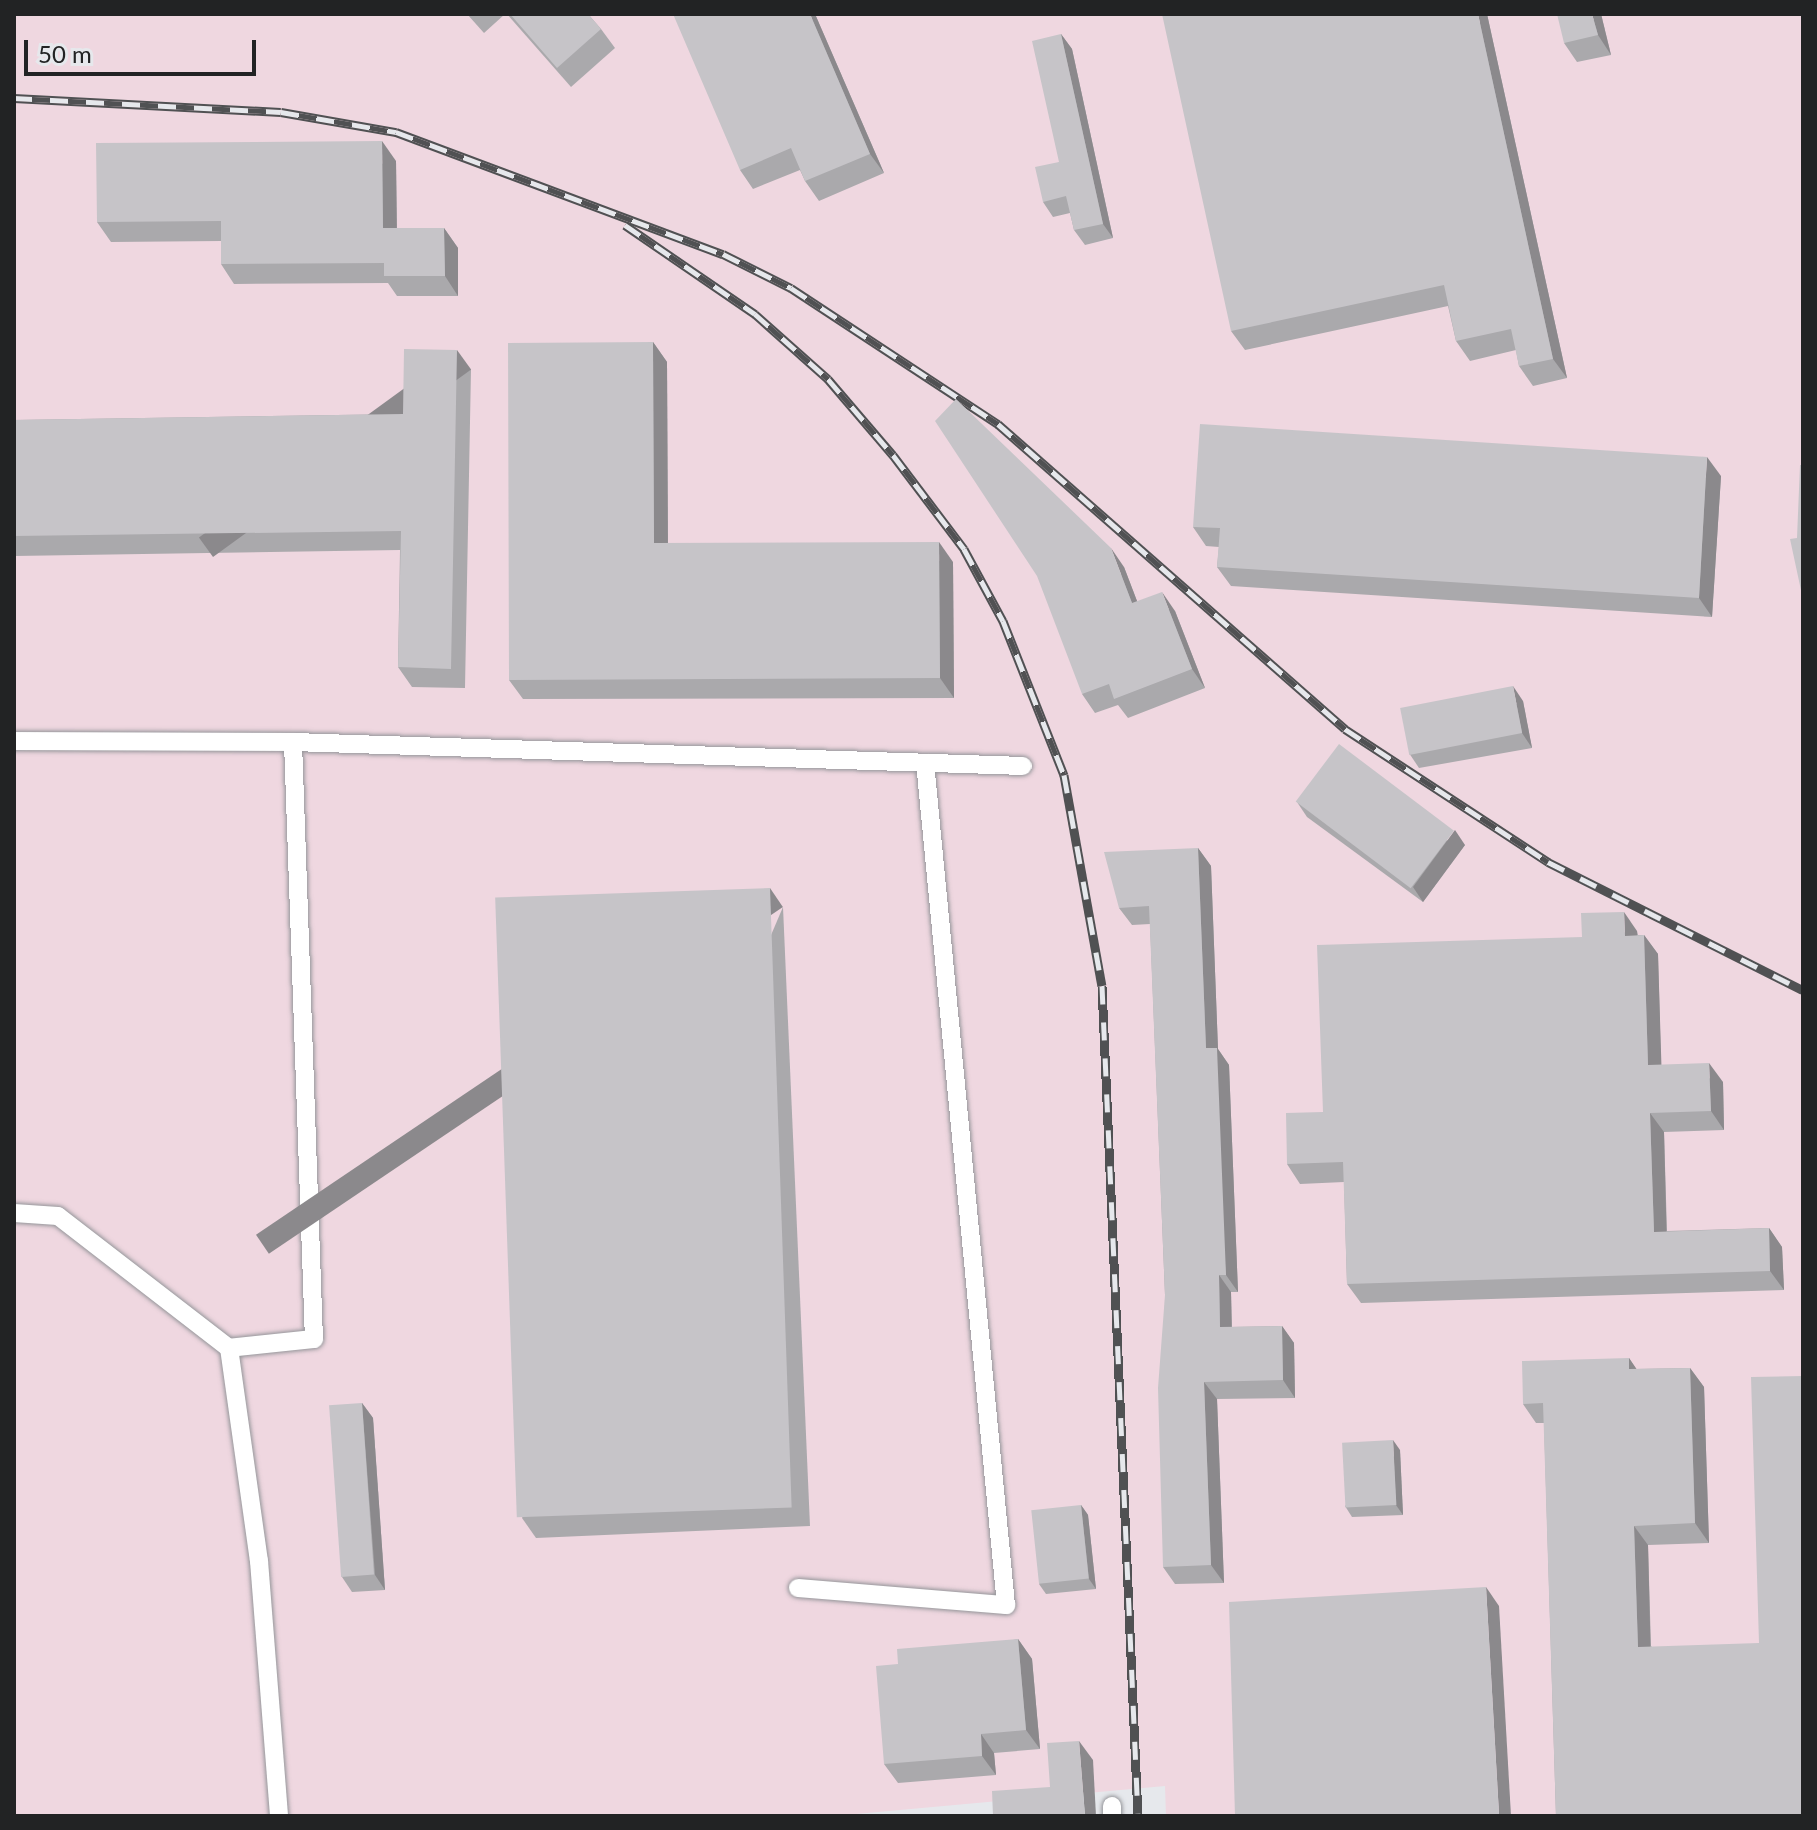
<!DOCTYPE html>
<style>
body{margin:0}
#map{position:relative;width:1817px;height:1830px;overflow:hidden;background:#e6e8ec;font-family:Lato,sans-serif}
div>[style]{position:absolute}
.industrial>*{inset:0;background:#efd7e0}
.roads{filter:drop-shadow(0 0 2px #95969a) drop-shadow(0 0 2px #95969a)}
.service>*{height:18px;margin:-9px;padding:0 9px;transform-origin:9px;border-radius:9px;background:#fff}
.rail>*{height:9px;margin-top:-4.5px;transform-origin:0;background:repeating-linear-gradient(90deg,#e6e8ec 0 18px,#505153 0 36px);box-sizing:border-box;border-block:2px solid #505153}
.wall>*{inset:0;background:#aaa9ac}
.shaded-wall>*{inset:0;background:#8b898c;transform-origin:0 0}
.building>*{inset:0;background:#c6c4c8;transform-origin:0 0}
span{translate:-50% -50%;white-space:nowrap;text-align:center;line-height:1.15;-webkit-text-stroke:6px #e6e8ec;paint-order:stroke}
.frame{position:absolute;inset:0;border:16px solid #222324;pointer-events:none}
.scale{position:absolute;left:24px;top:40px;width:232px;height:36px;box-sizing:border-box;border:4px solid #222324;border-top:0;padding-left:10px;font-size:24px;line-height:28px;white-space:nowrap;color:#222324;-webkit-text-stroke:6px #e6e8ec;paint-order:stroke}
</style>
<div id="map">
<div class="industrial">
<i style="clip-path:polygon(14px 14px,1803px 14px,1803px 1816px,1166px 1816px,1165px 1786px,834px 1816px,14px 1816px)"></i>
</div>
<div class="roads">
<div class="service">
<i style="left:14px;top:741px;width:279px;rotate:0.2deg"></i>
<i style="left:293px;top:742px;width:597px;rotate:87.99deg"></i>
<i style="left:314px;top:1339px;width:85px;rotate:174deg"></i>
<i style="left:229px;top:1348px;width:215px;rotate:82deg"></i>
<i style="left:259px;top:1561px;width:256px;rotate:85.5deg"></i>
<i style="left:293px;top:742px;width:730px;rotate:1.88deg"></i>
<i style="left:14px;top:1213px;width:44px;rotate:3.9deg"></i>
<i style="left:58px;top:1216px;width:216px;rotate:37.7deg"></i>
<i style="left:798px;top:1588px;width:209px;rotate:4.7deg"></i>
<i style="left:1006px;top:1605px;width:846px;rotate:-95.49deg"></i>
<i style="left:1112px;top:1806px;width:10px;rotate:90deg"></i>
</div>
</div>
<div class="rail">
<i style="left:14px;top:98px;width:267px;rotate:3deg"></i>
<i style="left:281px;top:112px;width:117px;rotate:9.9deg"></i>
<i style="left:396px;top:132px;width:349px;rotate:20.5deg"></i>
<i style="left:723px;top:254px;width:76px;rotate:26.6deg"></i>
<i style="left:791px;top:288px;width:248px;rotate:33.3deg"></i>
<i style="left:998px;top:424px;width:462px;rotate:41.3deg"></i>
<i style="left:1345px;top:729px;width:243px;rotate:33.2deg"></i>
<i style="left:1548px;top:862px;width:285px;rotate:26.7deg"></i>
<i style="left:625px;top:225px;width:158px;rotate:34.4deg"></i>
<i style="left:755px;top:314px;width:98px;rotate:41.7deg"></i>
<i style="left:828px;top:379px;width:100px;rotate:49.5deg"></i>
<i style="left:893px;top:455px;width:118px;rotate:52.9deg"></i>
<i style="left:964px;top:549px;width:82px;rotate:61.6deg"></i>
<i style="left:1003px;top:621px;width:166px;rotate:68.4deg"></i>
<i style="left:1064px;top:775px;width:214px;rotate:79.8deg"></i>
<i style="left:1102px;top:986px;width:831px;rotate:87.52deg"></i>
</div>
<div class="wall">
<i style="clip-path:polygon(467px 14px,505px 14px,484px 33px)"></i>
<i style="clip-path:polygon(507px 14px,588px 14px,601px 29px,615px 48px,571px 87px)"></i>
<i style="clip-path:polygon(815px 14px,884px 173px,819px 201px,805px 181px,800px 170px,753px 189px,740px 170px)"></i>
<i style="clip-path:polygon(1487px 14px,1567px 378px,1533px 386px,1519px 366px,1516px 350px,1470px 361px,1456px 341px,1448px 306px,1245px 350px,1231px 331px)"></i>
<i style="clip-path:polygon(1601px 14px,1611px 55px,1577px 62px,1564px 43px)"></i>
<i style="clip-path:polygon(1061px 34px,1072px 49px,1113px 238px,1085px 245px,1074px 230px,1070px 213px,1053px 217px,1043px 202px,1059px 162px)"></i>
<i style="clip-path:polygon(396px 161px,397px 228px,444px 228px,458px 248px,458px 296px,397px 296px,388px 283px,234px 284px,221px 264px,221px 241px,111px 242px,97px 222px)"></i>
<i style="clip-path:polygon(653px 342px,667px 362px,668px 543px,953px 562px,954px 698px,523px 699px,509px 680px)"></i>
<i style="clip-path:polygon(471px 369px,465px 688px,412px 687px,398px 667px,400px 550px,14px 556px,14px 420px,403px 414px)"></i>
<i style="clip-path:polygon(1721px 476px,1712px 617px,1231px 586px,1217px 567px,1219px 547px,1206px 546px,1193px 527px)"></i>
<i style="clip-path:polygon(1124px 567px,1137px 601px,1175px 611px,1205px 688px,1128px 718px,1118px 705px,1095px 713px,1082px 694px)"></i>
<i style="clip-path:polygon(1523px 701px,1532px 748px,1419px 768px,1409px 753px)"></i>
<i style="clip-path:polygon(1297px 802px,1465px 845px,1423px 902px,1307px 817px)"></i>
<i style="clip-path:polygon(1198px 848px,1211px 866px,1218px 1049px,1229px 1065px,1238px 1292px,1231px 1292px,1232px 1327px,1282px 1326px,1294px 1343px,1295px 1398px,1217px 1399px,1224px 1583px,1175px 1584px,1163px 1567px,1165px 1295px,1150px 924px,1132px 925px,1119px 908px)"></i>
<i style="clip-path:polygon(783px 907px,810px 1526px,536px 1538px,522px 1518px)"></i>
<i style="clip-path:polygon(1637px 931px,1638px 935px,1644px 935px,1658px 954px,1661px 1065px,1723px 1082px,1724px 1130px,1664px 1132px,1667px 1231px,1769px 1228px,1782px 1247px,1784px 1290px,1361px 1303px,1347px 1284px,1344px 1182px,1300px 1184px,1287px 1164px,1323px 1112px,1582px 937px)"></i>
<i style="clip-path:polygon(1629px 1358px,1636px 1369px,1690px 1368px,1704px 1387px,1709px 1543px,1648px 1545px,1651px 1646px,1803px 1816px,1556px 1816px,1544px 1423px,1536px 1423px,1523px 1404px)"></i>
<i style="clip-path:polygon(362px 1403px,373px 1418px,385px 1590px,352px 1592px,342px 1577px)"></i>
<i style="clip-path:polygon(1400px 1450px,1403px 1515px,1352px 1517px,1345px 1506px)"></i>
<i style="clip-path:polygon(1081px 1505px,1088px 1515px,1096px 1589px,1046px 1594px,1039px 1584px)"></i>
<i style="clip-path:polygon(1018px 1639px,1032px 1659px,1040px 1749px,994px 1753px,996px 1775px,898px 1783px,884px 1764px,898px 1664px)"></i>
</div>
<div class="shaded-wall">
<i style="clip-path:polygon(810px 14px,815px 14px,884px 173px,870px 154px)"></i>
<i style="clip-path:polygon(1478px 14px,1487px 14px,1567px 378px,1553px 359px)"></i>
<i style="clip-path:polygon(1592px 14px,1601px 14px,1611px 55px,1598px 35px)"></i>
<i style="clip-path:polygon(1061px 34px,1072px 49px,1113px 238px,1103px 224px)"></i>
<i style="clip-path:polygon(382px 141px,396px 161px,397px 248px,383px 228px)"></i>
<i style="clip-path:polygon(444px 228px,458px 248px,458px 296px,445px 276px)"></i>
<i style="clip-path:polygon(653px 342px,667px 362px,668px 563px,654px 543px)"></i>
<i style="left:457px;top:350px;width:24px;height:319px;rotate:54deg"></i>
<i style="clip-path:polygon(1707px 457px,1721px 476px,1712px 617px,1699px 598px)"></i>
<i style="clip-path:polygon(939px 542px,953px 562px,954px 698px,940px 678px)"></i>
<i style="clip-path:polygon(1111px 548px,1124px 567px,1145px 622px,1132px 603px)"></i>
<i style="clip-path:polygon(1162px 592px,1175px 611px,1205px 688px,1192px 669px)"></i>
<i style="clip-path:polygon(1513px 686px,1523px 701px,1532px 748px,1522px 733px)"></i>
<i style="clip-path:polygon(1455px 830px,1465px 845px,1423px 902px,1413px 887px)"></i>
<i style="clip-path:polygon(1198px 848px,1211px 866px,1218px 1049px,1229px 1065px,1238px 1292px,1226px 1275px,1206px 1048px)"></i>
<i style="left:770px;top:888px;width:23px;height:620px;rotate:56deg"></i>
<i style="clip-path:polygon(1624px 912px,1637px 931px,1638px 955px,1625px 936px)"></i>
<i style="clip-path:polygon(1644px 935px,1658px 954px,1662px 1084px,1648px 1065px)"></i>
<i style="clip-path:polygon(1709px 1063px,1723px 1082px,1724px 1130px,1711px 1111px)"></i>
<i style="clip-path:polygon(1650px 1113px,1664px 1132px,1667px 1251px,1654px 1232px)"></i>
<i style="clip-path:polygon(1769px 1228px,1782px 1247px,1784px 1290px,1770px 1271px)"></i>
<i style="clip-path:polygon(1219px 1275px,1231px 1292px,1232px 1344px,1220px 1327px)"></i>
<i style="clip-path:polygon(1282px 1326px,1294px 1343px,1295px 1398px,1283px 1380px)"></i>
<i style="clip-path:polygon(1629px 1358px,1642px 1377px,1629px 1369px)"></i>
<i style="clip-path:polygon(1690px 1368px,1704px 1387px,1709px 1543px,1695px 1523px)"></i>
<i style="clip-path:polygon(1204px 1382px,1217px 1399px,1224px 1583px,1211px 1565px)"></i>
<i style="clip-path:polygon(362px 1403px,373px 1418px,385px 1590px,375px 1575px)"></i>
<i style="clip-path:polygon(1393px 1440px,1400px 1450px,1403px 1515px,1396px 1505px)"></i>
<i style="clip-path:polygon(1081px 1505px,1088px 1515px,1096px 1589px,1089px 1579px)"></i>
<i style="clip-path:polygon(1634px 1526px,1648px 1545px,1651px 1666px,1638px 1647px)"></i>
<i style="clip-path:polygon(1486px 1587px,1499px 1606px,1511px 1816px,1500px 1816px,1499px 1814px)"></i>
<i style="clip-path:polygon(1018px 1639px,1032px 1659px,1040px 1749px,1026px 1730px)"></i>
<i style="clip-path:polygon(981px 1734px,994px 1753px,996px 1775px,982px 1756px)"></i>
<i style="clip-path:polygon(1079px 1741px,1093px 1760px,1096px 1816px,1085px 1816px)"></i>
</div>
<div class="building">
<i style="clip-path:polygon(510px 14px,588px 14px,601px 29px,557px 68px)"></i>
<i style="clip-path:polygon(673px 14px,810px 14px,870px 154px,805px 181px,791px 148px,740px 170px)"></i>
<i style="clip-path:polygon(1162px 14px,1478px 14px,1553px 359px,1519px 366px,1511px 329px,1456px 341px,1444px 285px,1231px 331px)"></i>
<i style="clip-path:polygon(1557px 14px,1592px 14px,1598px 35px,1564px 43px)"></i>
<i style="clip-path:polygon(1061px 34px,1103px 224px,1074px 230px,1066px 196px,1043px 202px,1035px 167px,1059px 162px,1032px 41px)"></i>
<i style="clip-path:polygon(382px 141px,383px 228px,444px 228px,445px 276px,384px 276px,384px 263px,221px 264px,221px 221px,97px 222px,96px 143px)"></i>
<i style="clip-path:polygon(653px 342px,654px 543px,939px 542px,940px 678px,509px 680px,508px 343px)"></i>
<i style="clip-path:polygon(404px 349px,457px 350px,451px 669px,398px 667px,401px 531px,14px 536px,14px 420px,403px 414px)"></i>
<i style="clip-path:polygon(956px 399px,1111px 548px,1132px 603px,1162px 592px,1192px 669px,1114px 699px,1109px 684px,1082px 694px,1037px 576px,935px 421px)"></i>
<i style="clip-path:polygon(1200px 424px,1707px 457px,1699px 598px,1217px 567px,1220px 528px,1193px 527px)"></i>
<i style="clip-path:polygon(1800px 465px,1803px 465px,1802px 595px,1790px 539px,1797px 538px)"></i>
<i style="left:1513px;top:686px;width:48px;height:115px;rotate:79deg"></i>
<i style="left:1339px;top:744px;width:144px;height:72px;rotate:37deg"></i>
<i style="clip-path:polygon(1198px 848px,1206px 1048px,1217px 1048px,1226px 1275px,1219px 1275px,1220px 1327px,1282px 1326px,1283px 1380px,1204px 1382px,1211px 1565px,1163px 1567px,1158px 1388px,1165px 1295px,1149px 906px,1119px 908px,1104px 852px)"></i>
<i style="left:770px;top:888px;width:620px;height:275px;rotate:88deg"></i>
<i style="clip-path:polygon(1624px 912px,1625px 936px,1644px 935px,1648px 1065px,1709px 1063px,1711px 1111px,1650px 1113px,1654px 1232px,1769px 1228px,1770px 1271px,1347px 1284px,1343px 1162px,1287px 1164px,1286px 1113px,1323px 1112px,1317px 945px,1582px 937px,1581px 913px)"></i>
<i style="clip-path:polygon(1629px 1358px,1629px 1369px,1690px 1368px,1695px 1523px,1634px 1526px,1638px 1647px,1759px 1643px,1751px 1377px,1803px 1376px,1803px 1816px,1556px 1816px,1543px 1403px,1523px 1404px,1522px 1361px)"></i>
<i style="left:362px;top:1403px;width:172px;height:33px;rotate:86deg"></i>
<i style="left:1393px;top:1440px;width:65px;height:51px;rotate:87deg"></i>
<i style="left:1081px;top:1505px;width:74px;height:50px;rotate:84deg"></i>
<i style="clip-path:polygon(1486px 1587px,1499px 1814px,1466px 1816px,1235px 1816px,1229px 1602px)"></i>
<i style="clip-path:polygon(1018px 1639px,1026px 1730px,981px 1734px,982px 1756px,884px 1764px,876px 1666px,898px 1664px,897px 1649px)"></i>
<i style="clip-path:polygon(1079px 1741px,1085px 1816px,993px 1816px,992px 1791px,1050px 1787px,1047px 1743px)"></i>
</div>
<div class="frame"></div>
<div class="scale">50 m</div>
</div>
